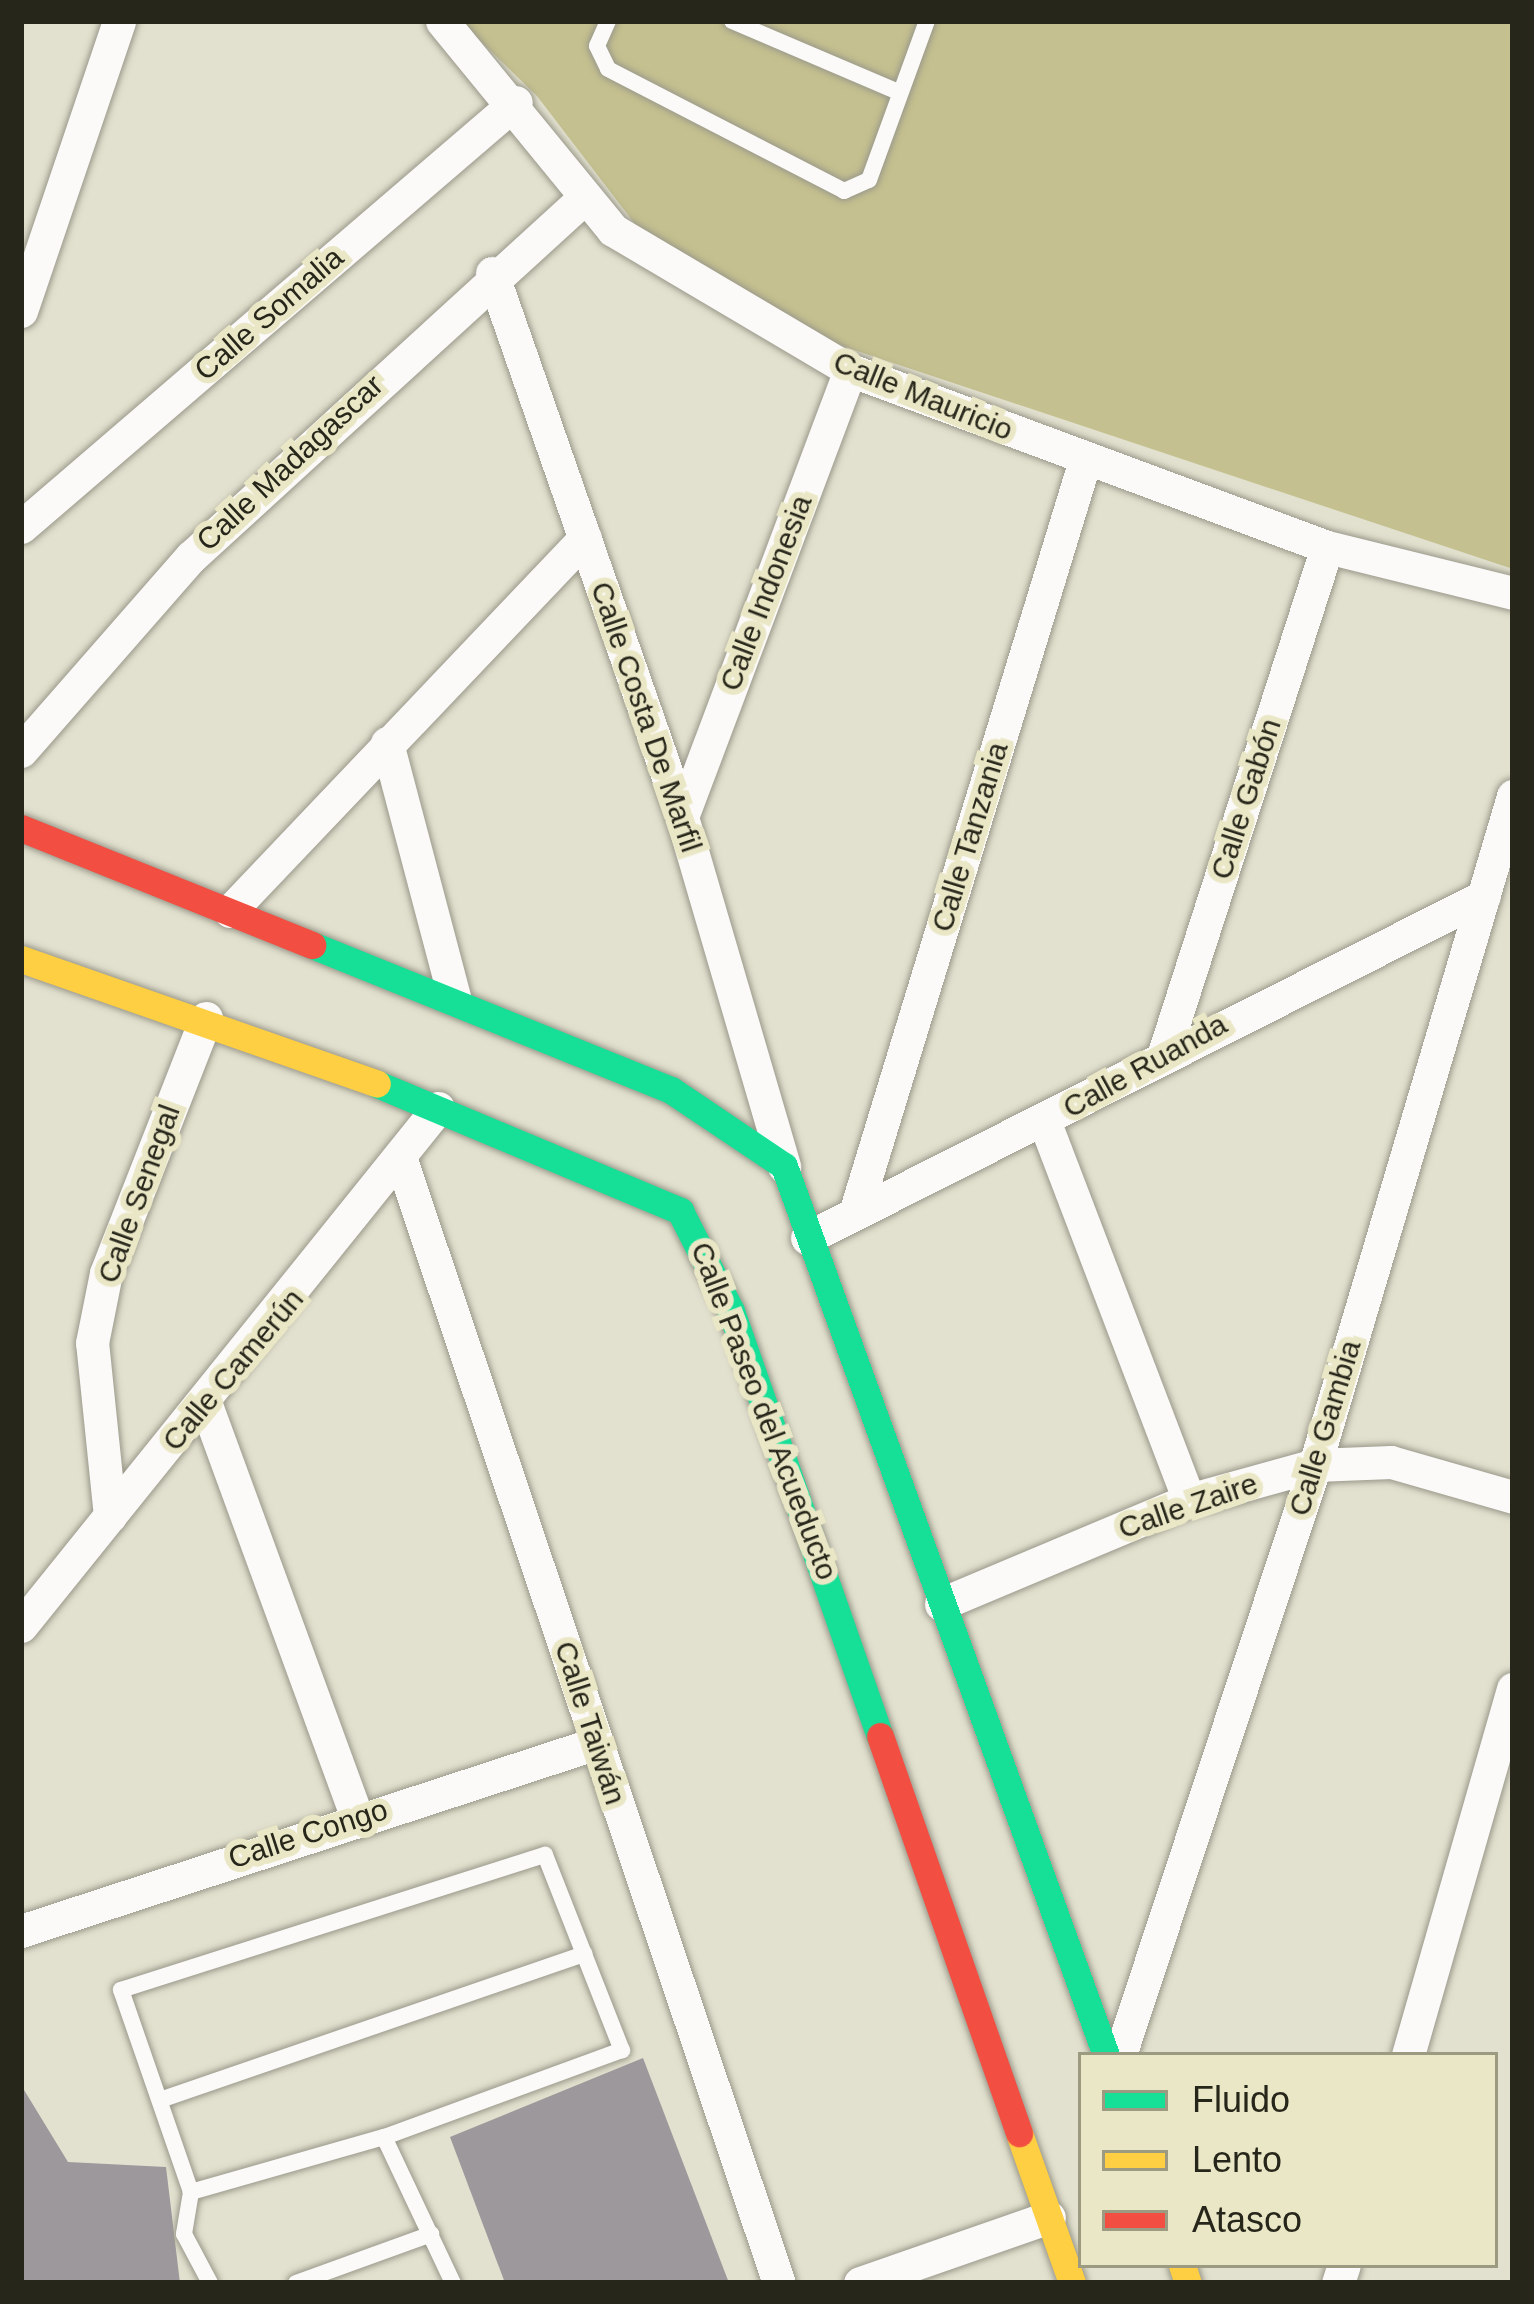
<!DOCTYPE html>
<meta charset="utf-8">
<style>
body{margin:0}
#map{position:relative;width:1534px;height:2304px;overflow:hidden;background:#e2e0ce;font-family:Helvetica,sans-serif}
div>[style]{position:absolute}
.forest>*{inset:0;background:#c5c08f}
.building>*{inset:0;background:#9d989c}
.roads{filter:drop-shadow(0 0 3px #9a998b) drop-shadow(0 0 3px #9a998b)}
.lane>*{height:16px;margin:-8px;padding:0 8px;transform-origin:8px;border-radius:8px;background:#fbfaf8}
.street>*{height:33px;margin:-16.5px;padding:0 16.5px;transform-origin:16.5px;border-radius:16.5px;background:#fbfaf8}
.fast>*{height:27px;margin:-13.5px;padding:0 13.5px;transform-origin:13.5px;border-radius:13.5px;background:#16e098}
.slow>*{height:27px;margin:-13.5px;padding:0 13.5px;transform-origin:13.5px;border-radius:13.5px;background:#ffcf43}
.jam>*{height:27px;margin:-13.5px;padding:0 13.5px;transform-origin:13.5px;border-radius:13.5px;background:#f24e42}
span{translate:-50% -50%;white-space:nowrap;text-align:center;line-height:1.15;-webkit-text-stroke:12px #eae7c6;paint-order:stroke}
.street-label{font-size:30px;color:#27261a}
.frame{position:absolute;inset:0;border:24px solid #27261a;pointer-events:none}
.legend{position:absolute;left:1078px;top:2052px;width:420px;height:216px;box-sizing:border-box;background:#eae7c6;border:3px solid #9c9a81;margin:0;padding:15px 21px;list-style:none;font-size:36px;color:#27261a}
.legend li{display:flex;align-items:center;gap:24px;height:60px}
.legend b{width:60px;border:3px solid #9c9a81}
</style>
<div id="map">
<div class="forest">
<i style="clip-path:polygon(460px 21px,1513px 21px,1513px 569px,839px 345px,661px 258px,537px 96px)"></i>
</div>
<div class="building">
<i style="clip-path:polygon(643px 2058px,729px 2283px,505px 2283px,450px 2137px)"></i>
<i style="clip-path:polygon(21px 2085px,68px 2162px,166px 2167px,180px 2283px,21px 2283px)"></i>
</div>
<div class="roads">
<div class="lane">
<i style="left:608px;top:21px;width:27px;rotate:114deg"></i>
<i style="left:597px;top:46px;width:25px;rotate:64deg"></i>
<i style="left:608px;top:69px;width:266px;rotate:27.3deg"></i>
<i style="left:844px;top:191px;width:27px;rotate:-24deg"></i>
<i style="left:869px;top:180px;width:169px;rotate:-70deg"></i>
<i style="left:732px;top:21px;width:178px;rotate:23.1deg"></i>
<i style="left:160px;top:2100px;width:449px;rotate:-19deg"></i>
<i style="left:384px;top:2137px;width:201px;rotate:164.1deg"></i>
<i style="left:191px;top:2192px;width:214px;rotate:-109.1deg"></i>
<i style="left:121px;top:1990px;width:445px;rotate:-17.7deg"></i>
<i style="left:545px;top:1855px;width:210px;rotate:68.5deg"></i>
<i style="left:622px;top:2050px;width:253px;rotate:159.9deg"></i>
<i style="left:384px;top:2137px;width:161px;rotate:64.7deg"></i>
<i style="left:191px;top:2192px;width:43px;rotate:99.5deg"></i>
<i style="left:184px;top:2234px;width:55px;rotate:62deg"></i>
<i style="left:296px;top:2283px;width:144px;rotate:-19.9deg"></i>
</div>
<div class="street">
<i style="left:442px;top:21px;width:270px;rotate:50.7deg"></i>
<i style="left:613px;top:230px;width:275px;rotate:30.6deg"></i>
<i style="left:850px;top:370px;width:509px;rotate:20.36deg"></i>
<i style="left:1327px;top:547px;width:192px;rotate:13.9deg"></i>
<i style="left:492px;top:273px;width:576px;rotate:70.75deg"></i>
<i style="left:682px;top:817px;width:364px;rotate:73.7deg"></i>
<i style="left:21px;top:311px;width:306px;rotate:-71.3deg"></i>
<i style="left:21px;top:527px;width:652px;rotate:-40.65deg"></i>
<i style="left:387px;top:743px;width:263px;rotate:75.2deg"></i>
<i style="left:21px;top:751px;width:258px;rotate:-48.8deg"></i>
<i style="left:191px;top:557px;width:532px;rotate:-42.41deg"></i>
<i style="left:682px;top:817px;width:478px;rotate:-69.4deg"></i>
<i style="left:230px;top:911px;width:515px;rotate:-46.42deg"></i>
<i style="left:1165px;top:1050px;width:528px;rotate:-72.15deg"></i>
<i style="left:1045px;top:1123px;width:404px;rotate:69.1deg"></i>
<i style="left:402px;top:1163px;width:1182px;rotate:71.4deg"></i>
<i style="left:855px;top:1213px;width:787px;rotate:-73.01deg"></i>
<i style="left:807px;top:1238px;width:758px;rotate:-26.8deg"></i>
<i style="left:206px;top:1405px;width:439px;rotate:69.9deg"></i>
<i style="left:110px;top:1516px;width:174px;rotate:-95.9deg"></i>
<i style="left:92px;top:1343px;width:71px;rotate:-78.7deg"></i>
<i style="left:106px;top:1273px;width:274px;rotate:-68.6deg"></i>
<i style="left:941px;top:1604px;width:269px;rotate:-22.8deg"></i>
<i style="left:1189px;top:1500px;width:131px;rotate:-15.5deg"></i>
<i style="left:1315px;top:1465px;width:76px;rotate:-2.3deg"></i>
<i style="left:1391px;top:1462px;width:127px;rotate:16deg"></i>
<i style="left:21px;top:1626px;width:665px;rotate:-51.17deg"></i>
<i style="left:21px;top:1931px;width:606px;rotate:-18.08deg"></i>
<i style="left:1120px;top:2055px;width:621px;rotate:-71.71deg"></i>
<i style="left:1315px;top:1465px;width:698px;rotate:-73.51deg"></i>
<i style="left:1408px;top:2055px;width:381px;rotate:-74deg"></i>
<i style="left:860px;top:2283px;width:200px;rotate:-19.2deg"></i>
<i style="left:1338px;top:2283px;width:19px;rotate:-72deg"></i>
</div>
<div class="fast">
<i style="left:312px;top:945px;width:387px;rotate:22deg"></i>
<i style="left:671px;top:1090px;width:136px;rotate:33.9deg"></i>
<i style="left:784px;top:1166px;width:946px;rotate:70.09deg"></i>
<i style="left:377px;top:1084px;width:329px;rotate:22.7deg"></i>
<i style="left:680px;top:1211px;width:112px;rotate:63deg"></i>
<i style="left:731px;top:1311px;width:450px;rotate:70.7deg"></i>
</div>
<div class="slow">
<i style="left:21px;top:959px;width:377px;rotate:19.3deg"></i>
<i style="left:1019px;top:2133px;width:159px;rotate:70.5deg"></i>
<i style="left:1182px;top:2265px;width:19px;rotate:72deg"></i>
</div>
<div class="jam">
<i style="left:21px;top:828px;width:314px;rotate:21.9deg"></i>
<i style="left:880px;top:1736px;width:421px;rotate:70.7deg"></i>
</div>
</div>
<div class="street-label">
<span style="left:269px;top:314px;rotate:-41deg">Calle Somalia</span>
<span style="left:923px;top:396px;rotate:22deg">Calle Mauricio</span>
<span style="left:290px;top:463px;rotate:-43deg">Calle Madagascar</span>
<span style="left:766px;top:593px;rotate:-69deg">Calle Indonesia</span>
<span style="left:646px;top:717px;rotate:71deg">Calle Costa De Marfil</span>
<span style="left:1246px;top:799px;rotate:-72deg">Calle Gabón</span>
<span style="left:970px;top:837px;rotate:-73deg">Calle Tanzania</span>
<span style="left:1145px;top:1066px;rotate:-29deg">Calle Ruanda</span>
<span style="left:139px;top:1194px;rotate:-70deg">Calle Senegal</span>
<span style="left:233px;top:1370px;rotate:-50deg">Calle Camerún</span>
<span style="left:764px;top:1411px;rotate:69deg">Calle Paseo del Acueducto</span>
<span style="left:1325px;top:1428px;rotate:-73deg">Calle Gambia</span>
<span style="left:1188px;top:1506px;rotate:-19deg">Calle Zaire</span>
<span style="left:590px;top:1723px;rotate:72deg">Calle Taiwán</span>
<span style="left:308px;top:1834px;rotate:-18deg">Calle Congo</span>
</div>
<div class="frame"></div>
<ul class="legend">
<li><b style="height:15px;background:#16e098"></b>Fluido</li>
<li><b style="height:15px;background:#ffcf43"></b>Lento</li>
<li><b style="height:15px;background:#f24e42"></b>Atasco</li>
</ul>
</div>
